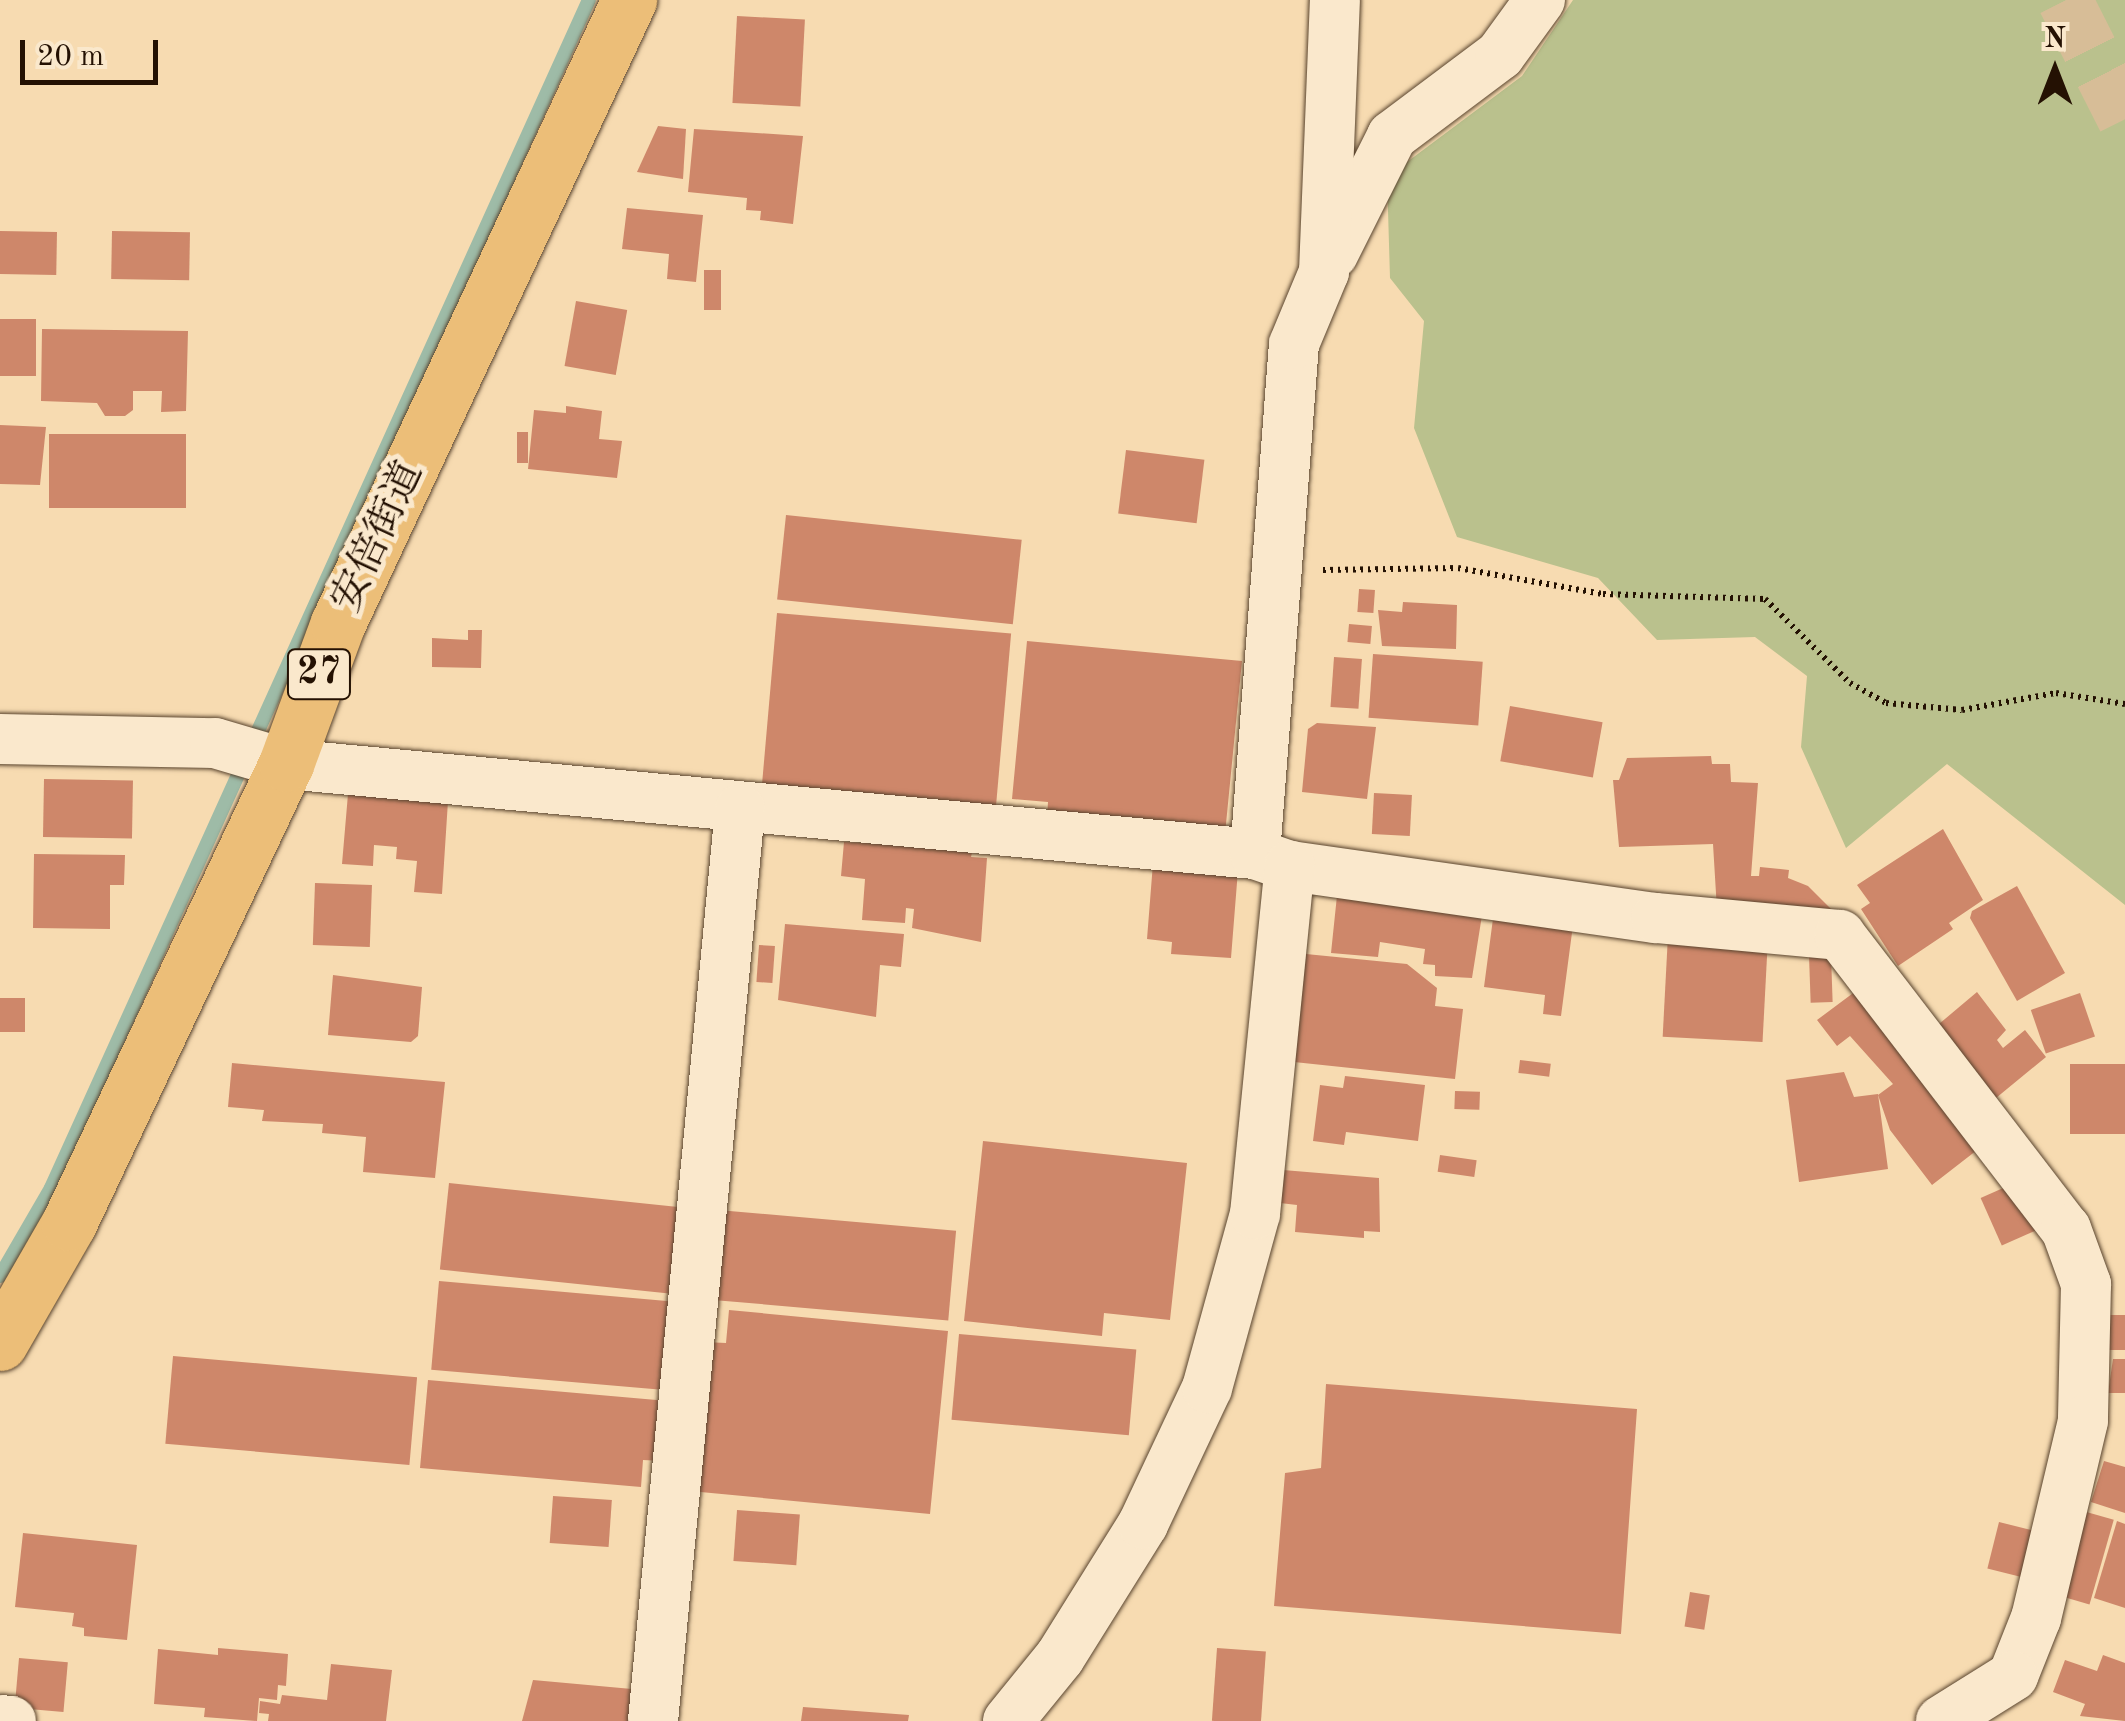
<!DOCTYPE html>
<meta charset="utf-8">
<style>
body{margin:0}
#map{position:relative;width:2125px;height:1721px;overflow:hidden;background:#f7dbb1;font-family:"Old Standard TT","Noto Serif JP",serif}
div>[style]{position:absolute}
.green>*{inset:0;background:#bac18d}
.stream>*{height:14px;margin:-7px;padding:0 7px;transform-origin:7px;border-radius:7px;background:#9ebba7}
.building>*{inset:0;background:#ce876a;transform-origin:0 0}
.highway-tunnel>*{height:55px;margin-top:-27.5px;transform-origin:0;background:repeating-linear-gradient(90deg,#d7bd97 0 55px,transparent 0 83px)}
.path>*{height:6px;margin-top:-3px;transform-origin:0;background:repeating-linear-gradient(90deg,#241103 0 2.5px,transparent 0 7.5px)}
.roads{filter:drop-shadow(0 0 2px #59442e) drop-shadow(0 0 2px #59442e)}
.street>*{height:50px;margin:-25px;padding:0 25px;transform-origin:25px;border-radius:25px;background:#fae8cc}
.primary>*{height:55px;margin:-27.5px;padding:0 27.5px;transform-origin:27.5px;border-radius:27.5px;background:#ecbe78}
span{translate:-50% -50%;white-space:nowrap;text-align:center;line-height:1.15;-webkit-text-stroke:10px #fae8cc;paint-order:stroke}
.shield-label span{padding:2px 8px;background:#fae8cc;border:2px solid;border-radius:8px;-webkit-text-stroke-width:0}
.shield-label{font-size:38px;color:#241103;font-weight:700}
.street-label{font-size:40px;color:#241103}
.north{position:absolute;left:2005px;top:20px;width:100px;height:100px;-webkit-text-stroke:8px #fae8cc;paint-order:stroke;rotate:0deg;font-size:28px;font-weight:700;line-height:40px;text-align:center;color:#241103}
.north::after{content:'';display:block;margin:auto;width:35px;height:45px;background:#241103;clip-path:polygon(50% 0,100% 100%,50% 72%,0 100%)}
.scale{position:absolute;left:20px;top:40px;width:138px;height:45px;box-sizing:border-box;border:5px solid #241103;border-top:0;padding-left:12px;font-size:30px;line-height:35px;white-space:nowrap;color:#241103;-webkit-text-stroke:8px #fae8cc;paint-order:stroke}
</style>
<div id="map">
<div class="green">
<i style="clip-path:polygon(1573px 0,2125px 0,2125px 905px,1947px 764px,1846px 848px,1801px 747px,1807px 676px,1755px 637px,1657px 640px,1598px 578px,1457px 537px,1414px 428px,1424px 321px,1390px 278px,1387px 177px,1522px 76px)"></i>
</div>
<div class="stream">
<i style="left:0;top:1276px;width:102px;rotate:-59.9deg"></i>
<i style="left:51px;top:1188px;width:1304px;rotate:-65.64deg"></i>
</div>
<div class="building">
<i style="left:737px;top:16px;width:68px;height:87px;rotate:3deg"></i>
<i style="clip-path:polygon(658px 126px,686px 129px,683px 179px,637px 172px)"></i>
<i style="clip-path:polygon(694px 129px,803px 136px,793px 224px,760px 220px,761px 211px,746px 210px,747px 198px,688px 192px)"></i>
<i style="clip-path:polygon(627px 208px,703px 215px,696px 282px,667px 279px,669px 254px,622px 249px)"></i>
<i style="left:0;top:231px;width:57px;height:43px;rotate:1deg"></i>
<i style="left:112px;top:231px;width:78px;height:48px;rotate:1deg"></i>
<i style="left:704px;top:270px;width:17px;height:40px"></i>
<i style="left:576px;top:301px;width:52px;height:66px;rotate:10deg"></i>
<i style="left:0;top:319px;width:36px;height:57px"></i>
<i style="clip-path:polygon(42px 329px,188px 331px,186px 411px,161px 412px,162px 391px,133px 391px,133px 410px,125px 416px,105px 416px,97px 403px,41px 401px)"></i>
<i style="clip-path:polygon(566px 406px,602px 411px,599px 439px,622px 441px,617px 478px,528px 469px,534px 410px,566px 413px)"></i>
<i style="clip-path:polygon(0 425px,46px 427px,40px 485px,0 484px)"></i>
<i style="left:517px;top:432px;width:11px;height:31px"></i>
<i style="left:49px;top:434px;width:137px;height:74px"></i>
<i style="left:1126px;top:450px;width:79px;height:64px;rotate:7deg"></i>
<i style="left:786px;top:515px;width:237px;height:85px;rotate:6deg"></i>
<i style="left:1359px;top:589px;width:16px;height:23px;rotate:4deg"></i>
<i style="clip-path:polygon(1403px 602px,1457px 605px,1456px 649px,1382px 646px,1378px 610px,1402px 612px)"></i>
<i style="left:777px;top:613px;width:235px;height:182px;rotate:5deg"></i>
<i style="left:1349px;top:624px;width:23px;height:18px;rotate:5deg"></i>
<i style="clip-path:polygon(468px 630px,482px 630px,481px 668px,432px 667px,432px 638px,468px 640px)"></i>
<i style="clip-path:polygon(1027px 641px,1242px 661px,1225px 834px,1047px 817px,1048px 802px,1012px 799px)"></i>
<i style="left:1373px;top:654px;width:110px;height:64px;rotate:4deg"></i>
<i style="left:1334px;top:657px;width:28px;height:50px;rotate:4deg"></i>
<i style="left:1510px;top:706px;width:94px;height:56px;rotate:10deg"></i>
<i style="clip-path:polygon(1317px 723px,1376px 727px,1367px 799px,1302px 792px,1308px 729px)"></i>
<i style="clip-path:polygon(1711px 756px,1712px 764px,1730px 764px,1731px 782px,1758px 783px,1751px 876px,1759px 876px,1760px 867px,1789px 870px,1788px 878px,1808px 886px,1831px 909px,1829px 919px,1717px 910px,1713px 844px,1619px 847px,1613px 780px,1619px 780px,1627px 758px)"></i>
<i style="left:44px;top:779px;width:89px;height:58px;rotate:1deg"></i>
<i style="left:1374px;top:793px;width:38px;height:41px;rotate:3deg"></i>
<i style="clip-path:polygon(348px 794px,448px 801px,442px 894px,414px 892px,417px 861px,396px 859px,397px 847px,374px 845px,373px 866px,342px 864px)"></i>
<i style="clip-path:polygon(1943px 829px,1983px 900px,1949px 923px,1953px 929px,1898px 966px,1861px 909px,1870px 903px,1857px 885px)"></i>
<i style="clip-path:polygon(844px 842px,973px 848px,971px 857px,987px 858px,981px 942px,912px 928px,914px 909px,906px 908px,905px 923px,862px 920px,865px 879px,841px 876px)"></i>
<i style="clip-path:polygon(34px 854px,125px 855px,124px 885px,110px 885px,110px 929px,33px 928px)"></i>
<i style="clip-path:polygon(1153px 863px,1238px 870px,1231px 958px,1171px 954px,1172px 942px,1147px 939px)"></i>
<i style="left:315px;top:883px;width:57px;height:62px;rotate:2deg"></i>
<i style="clip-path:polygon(1338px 886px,1483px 909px,1472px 978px,1435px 976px,1435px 965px,1423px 964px,1425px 949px,1380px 942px,1378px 957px,1331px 953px)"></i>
<i style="clip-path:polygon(2017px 886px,2065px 973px,2017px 1001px,1970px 918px,1972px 911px)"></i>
<i style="clip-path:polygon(1494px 911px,1573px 925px,1561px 1016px,1543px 1014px,1545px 995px,1484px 987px)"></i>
<i style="clip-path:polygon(785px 924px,904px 934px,901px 967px,880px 965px,876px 1017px,778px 1000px)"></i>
<i style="left:1668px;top:935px;width:100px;height:102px;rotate:3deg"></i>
<i style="left:759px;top:945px;width:16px;height:37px;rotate:4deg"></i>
<i style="clip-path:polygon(1306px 954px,1407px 964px,1437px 988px,1435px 1006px,1463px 1009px,1455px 1079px,1294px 1062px)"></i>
<i style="left:1831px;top:955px;width:47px;height:22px;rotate:88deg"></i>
<i style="clip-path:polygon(333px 975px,422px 987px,418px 1036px,411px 1042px,328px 1035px)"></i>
<i style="clip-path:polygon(1868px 982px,1990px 1140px,1932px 1185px,1890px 1130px,1878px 1095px,1893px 1084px,1850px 1036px,1837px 1046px,1817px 1020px)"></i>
<i style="clip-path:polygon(1977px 992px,2006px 1030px,1997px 1040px,2003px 1048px,2025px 1030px,2046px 1057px,1996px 1098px,1939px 1024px)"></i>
<i style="left:2080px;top:993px;width:46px;height:52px;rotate:71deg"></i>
<i style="left:0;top:998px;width:25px;height:34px"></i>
<i style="left:1520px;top:1060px;width:31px;height:13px;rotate:7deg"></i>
<i style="clip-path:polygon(232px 1063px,445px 1082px,435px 1178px,363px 1172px,366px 1137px,322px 1133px,323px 1124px,262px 1121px,264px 1110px,228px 1107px)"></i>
<i style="left:2125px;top:1064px;width:70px;height:55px;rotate:90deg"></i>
<i style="clip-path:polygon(1844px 1072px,1854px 1097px,1878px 1094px,1888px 1169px,1799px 1182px,1786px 1080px)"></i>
<i style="clip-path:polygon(1345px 1076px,1425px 1085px,1418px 1141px,1346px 1132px,1344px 1145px,1313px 1141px,1320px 1085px,1343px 1088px)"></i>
<i style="left:1455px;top:1091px;width:25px;height:18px;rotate:2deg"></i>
<i style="clip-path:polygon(983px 1141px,1187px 1163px,1170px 1320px,1104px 1313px,1102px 1336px,964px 1321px)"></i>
<i style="left:1440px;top:1155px;width:37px;height:17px;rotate:8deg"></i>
<i style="clip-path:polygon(1283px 1170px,1379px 1178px,1380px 1232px,1364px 1231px,1364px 1238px,1295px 1232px,1297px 1205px,1280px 1203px)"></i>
<i style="left:2019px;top:1181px;width:52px;height:42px;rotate:66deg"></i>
<i style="left:449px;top:1183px;width:240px;height:87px;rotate:6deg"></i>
<i style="left:718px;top:1210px;width:239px;height:90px;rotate:5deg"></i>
<i style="left:439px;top:1281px;width:240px;height:89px;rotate:5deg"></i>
<i style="clip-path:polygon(729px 1310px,948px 1331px,930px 1514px,690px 1491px,705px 1342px,726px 1343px)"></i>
<i style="left:2125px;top:1315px;width:35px;height:16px;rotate:90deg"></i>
<i style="left:959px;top:1334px;width:178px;height:86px;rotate:5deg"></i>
<i style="left:173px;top:1356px;width:245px;height:88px;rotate:5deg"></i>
<i style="clip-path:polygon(2113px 1359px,2125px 1359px,2125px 1393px,2108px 1393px)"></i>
<i style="clip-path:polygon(428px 1380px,668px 1401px,663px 1461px,643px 1460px,641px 1487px,420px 1468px)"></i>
<i style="clip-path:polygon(1326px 1384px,1637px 1409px,1621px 1634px,1274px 1606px,1285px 1473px,1321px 1468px)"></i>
<i style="clip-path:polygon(2104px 1461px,2125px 1467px,2125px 1513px,2091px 1502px)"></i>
<i style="left:553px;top:1496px;width:59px;height:47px;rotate:4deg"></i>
<i style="left:737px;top:1510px;width:63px;height:51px;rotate:4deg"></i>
<i style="left:2083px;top:1511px;width:32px;height:88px;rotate:16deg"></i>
<i style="clip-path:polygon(2117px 1521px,2125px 1524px,2125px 1608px,2094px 1598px)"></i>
<i style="left:1999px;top:1522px;width:37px;height:48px;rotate:14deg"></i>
<i style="clip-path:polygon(23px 1533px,137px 1545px,127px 1640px,84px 1636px,84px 1628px,72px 1626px,74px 1613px,15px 1607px)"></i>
<i style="left:1690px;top:1592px;width:20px;height:35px;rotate:9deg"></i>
<i style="clip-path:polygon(218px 1648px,288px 1654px,286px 1686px,278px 1685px,277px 1700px,259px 1698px,257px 1721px,204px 1717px,205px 1708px,154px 1704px,158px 1649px,218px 1655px)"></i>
<i style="left:1217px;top:1648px;width:49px;height:73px;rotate:4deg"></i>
<i style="clip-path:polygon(2103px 1655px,2125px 1663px,2125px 1721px,2080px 1716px,2085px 1704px,2053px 1692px,2065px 1660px,2097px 1671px)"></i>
<i style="left:19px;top:1658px;width:49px;height:50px;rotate:5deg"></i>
<i style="clip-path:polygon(331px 1664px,392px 1670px,386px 1721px,268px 1721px,269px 1714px,259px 1713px,260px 1701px,280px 1704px,282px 1695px,327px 1700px)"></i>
<i style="clip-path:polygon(533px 1680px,643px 1690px,640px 1721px,522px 1721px)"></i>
<i style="clip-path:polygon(803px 1707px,909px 1715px,908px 1721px,801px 1721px)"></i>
</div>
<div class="highway-tunnel">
<i style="left:2065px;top:0;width:133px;rotate:63.2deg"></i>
</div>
<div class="path">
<i style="left:1323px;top:570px;width:135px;rotate:-0.8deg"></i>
<i style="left:1458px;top:568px;width:147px;rotate:10.2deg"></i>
<i style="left:1603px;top:594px;width:162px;rotate:1.8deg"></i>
<i style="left:1765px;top:599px;width:120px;rotate:44.7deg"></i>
<i style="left:1850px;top:683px;width:41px;rotate:29.1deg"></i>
<i style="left:1886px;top:703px;width:76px;rotate:5.3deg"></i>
<i style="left:1962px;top:710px;width:96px;rotate:-10.3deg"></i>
<i style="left:2056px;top:693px;width:70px;rotate:9.1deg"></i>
</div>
<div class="roads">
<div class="street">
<i style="left:1333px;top:254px;width:132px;rotate:-63.4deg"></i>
<i style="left:1392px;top:136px;width:135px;rotate:-36.9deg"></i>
<i style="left:1500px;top:55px;width:68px;rotate:-54deg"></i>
<i style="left:0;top:739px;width:215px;rotate:1.1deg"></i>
<i style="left:215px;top:743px;width:74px;rotate:16.5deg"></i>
<i style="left:286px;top:764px;width:973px;rotate:5.31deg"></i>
<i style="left:1255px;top:854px;width:37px;rotate:19deg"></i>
<i style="left:1290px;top:866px;width:370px;rotate:8.1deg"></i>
<i style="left:1656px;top:918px;width:185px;rotate:5.3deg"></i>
<i style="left:1840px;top:935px;width:371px;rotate:52.5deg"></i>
<i style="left:2066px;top:1229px;width:59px;rotate:70deg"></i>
<i style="left:2086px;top:1284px;width:137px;rotate:91.3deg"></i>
<i style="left:2083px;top:1421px;width:203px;rotate:103.4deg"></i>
<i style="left:2036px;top:1618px;width:62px;rotate:111.6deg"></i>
<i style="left:2013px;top:1676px;width:85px;rotate:148deg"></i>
<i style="left:1255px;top:854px;width:511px;rotate:-85.63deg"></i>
<i style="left:1294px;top:344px;width:78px;rotate:-67.4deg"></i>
<i style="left:1324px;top:272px;width:272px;rotate:-87.7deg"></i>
<i style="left:0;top:1720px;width:11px;rotate:5deg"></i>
<i style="left:653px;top:1721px;width:916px;rotate:-84.55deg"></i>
<i style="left:1008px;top:1721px;width:82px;rotate:-50.9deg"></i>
<i style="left:1060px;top:1657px;width:157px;rotate:-58deg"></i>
<i style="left:1143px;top:1524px;width:150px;rotate:-64.8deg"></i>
<i style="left:1207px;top:1388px;width:180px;rotate:-74.6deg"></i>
<i style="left:1255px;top:1214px;width:350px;rotate:-84.3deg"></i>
</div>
<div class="primary">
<i style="left:0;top:1343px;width:138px;rotate:-60.1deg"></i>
<i style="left:69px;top:1223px;width:508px;rotate:-64.7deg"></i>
<i style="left:286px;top:764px;width:150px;rotate:-69.8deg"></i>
<i style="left:338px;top:623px;width:688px;rotate:-64.96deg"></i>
</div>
</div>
<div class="shield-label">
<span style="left:319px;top:674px">27</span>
</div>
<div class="street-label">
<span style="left:379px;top:537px;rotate:-65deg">安倍街道</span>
</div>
<div class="north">N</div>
<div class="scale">20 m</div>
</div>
